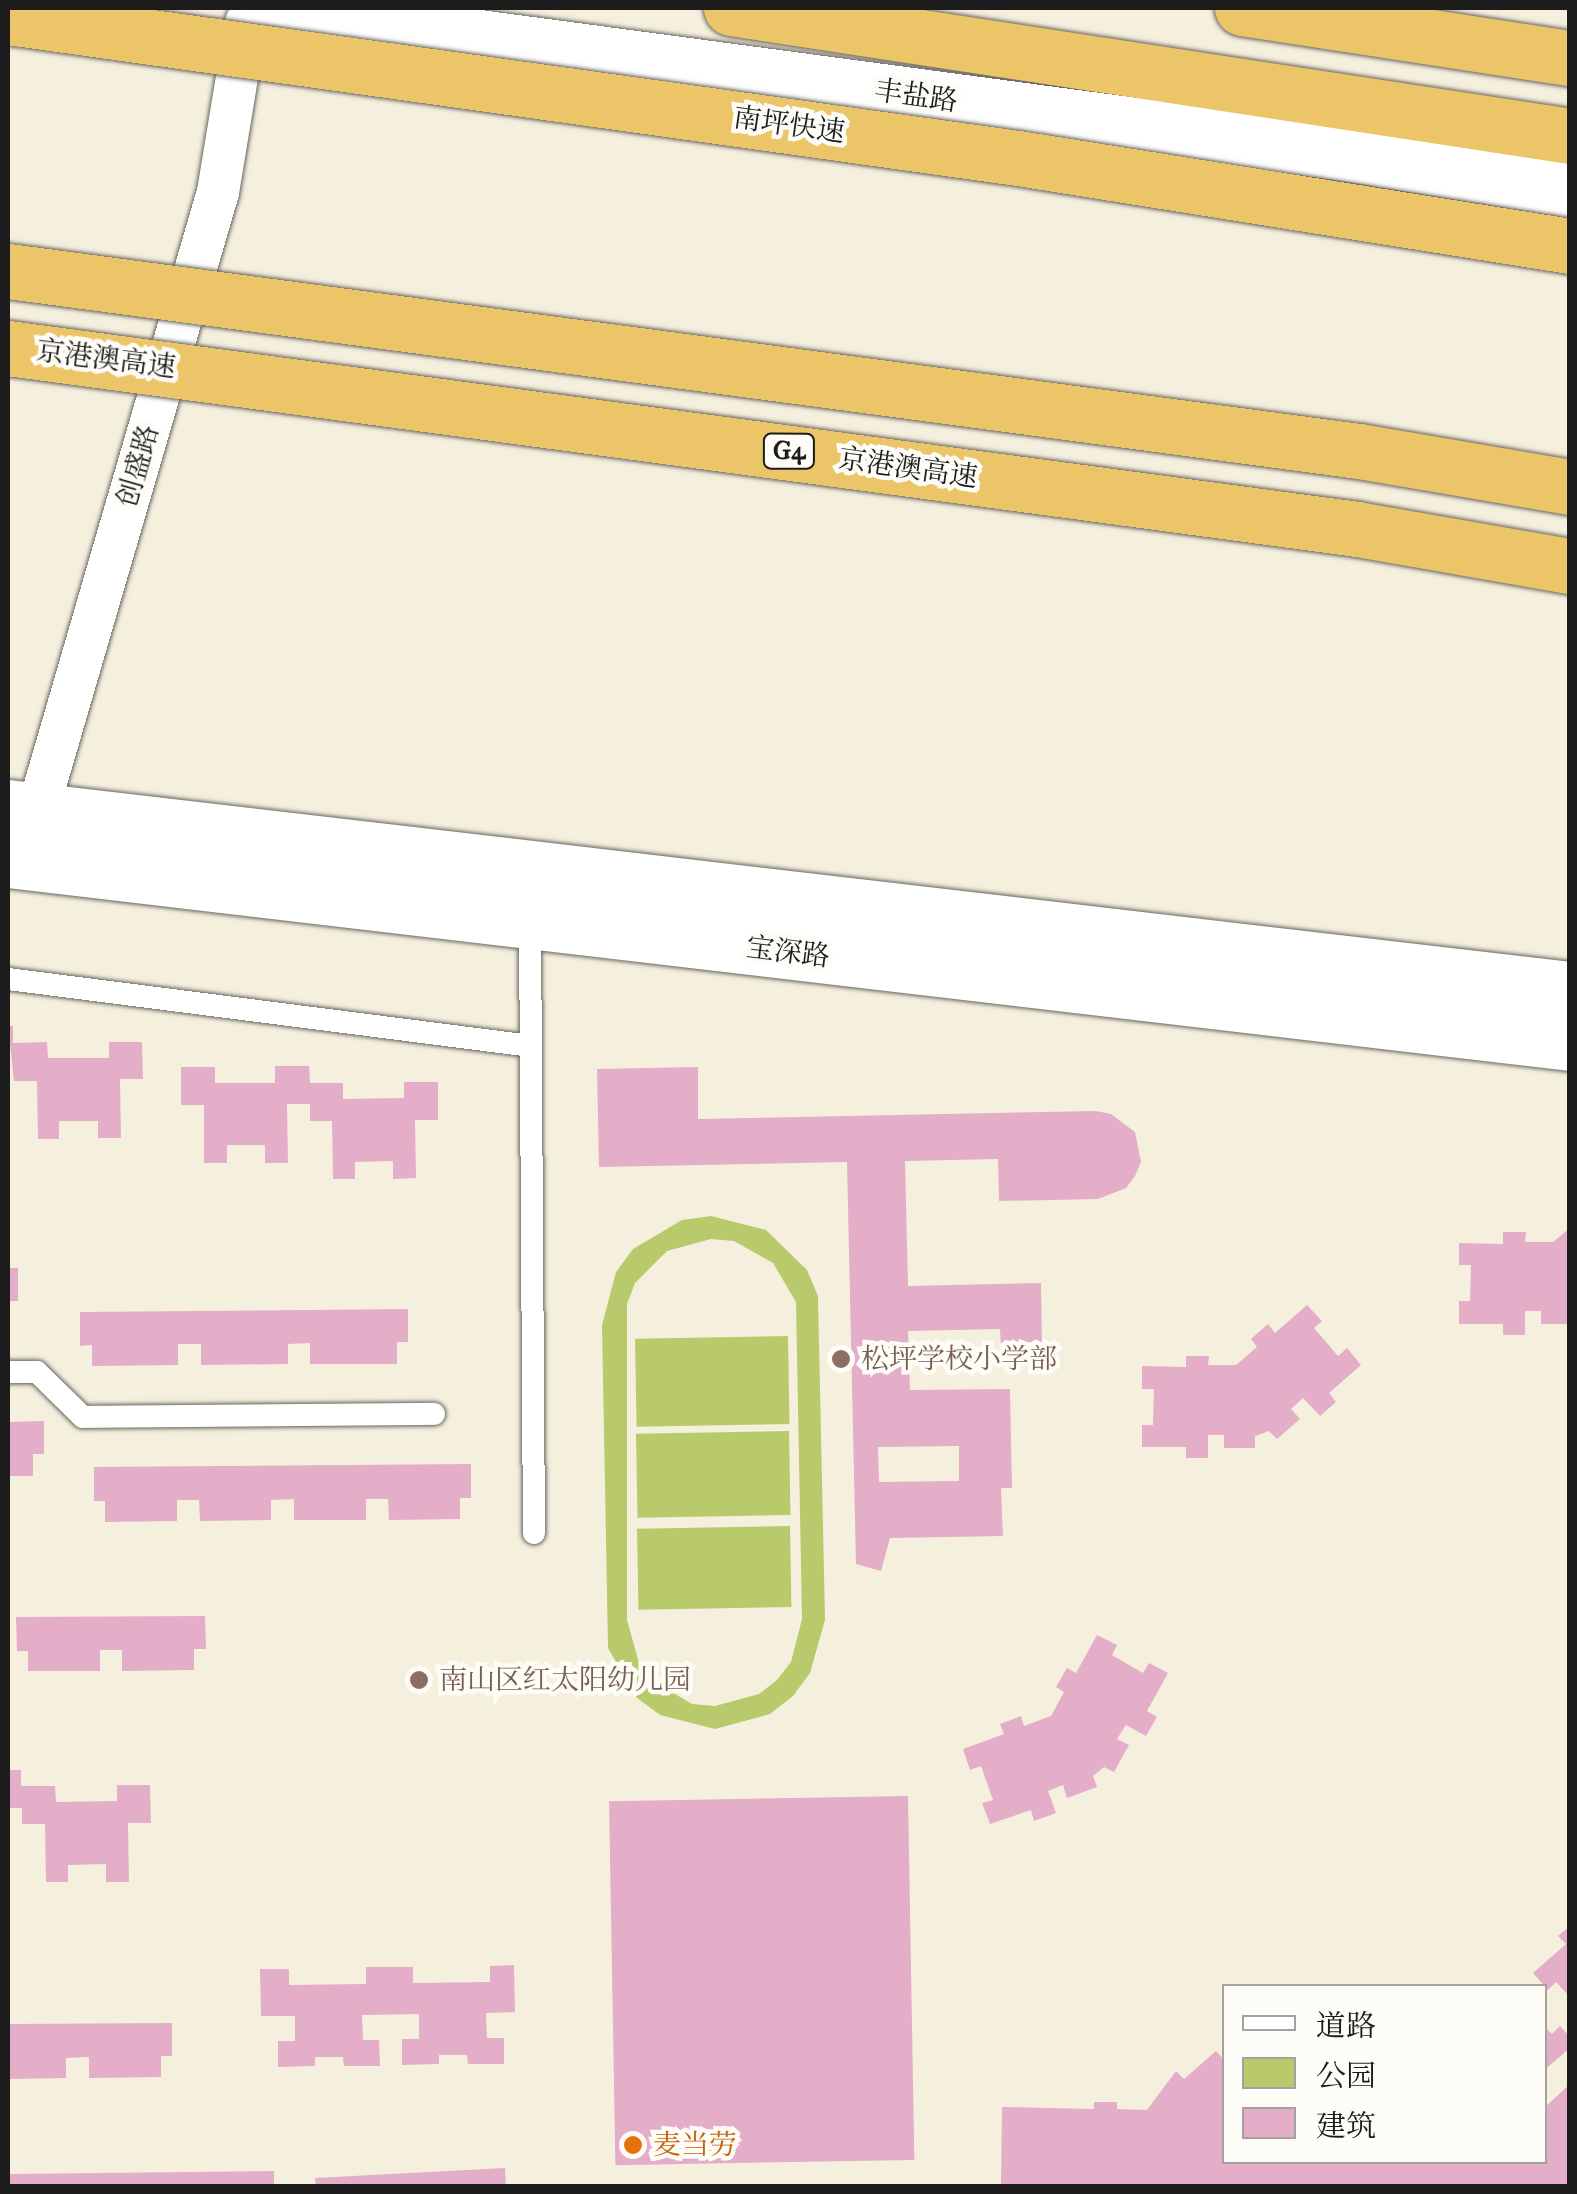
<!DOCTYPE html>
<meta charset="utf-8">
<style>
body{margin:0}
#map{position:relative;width:1577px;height:2194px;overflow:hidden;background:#f5f0de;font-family:"IM FELL Great Primer","Noto Serif SC",serif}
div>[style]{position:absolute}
.green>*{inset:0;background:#b9ca6d;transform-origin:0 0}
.building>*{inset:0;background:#e4adc8;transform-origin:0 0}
.roads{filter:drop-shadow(0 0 2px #686660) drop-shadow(0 0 2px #686660)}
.service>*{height:22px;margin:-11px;padding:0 11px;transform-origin:11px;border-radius:11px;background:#fff}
.minor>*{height:42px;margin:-21px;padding:0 21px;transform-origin:21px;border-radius:21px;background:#fff}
.tertiary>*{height:55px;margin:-27.5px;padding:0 27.5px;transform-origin:27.5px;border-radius:27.5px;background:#fff}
.trunk>*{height:55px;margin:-27.5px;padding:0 27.5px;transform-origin:27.5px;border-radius:27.5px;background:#edc569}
.bridges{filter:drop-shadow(0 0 2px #686660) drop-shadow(0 0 2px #686660)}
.trunk-bridge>*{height:55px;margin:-27.5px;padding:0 27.5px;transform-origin:27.5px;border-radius:27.5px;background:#edc569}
.motorway-bridge>*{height:55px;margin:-27.5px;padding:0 27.5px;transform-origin:27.5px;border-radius:27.5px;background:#edc569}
.dots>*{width:28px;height:28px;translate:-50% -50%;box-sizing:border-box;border:5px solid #fdfcf7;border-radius:50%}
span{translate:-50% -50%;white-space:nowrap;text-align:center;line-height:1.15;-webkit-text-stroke:9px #fdfcf7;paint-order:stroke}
.shield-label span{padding:2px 8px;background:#fdfcf7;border:2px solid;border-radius:8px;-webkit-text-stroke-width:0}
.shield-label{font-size:25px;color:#1c1c1c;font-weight:700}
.street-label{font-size:28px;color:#1c1c1c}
.education-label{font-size:28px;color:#785e54}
.left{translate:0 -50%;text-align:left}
.food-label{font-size:28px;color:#c56008}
.frame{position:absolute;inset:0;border:10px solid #1c1c1c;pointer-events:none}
.legend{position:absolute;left:1222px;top:1984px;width:325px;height:180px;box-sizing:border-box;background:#fdfcf7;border:2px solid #a3a29f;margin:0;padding:12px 18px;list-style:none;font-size:30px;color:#1c1c1c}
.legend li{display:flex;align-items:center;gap:20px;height:50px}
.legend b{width:50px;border:2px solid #a3a29f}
</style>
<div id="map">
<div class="green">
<i style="clip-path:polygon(evenodd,711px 1216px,766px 1230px,807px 1270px,818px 1296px,825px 1620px,810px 1673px,793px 1696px,770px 1714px,715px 1729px,660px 1715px,637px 1698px,608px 1648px,602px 1325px,616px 1272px,633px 1249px,682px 1220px,711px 1216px,711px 1239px,734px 1241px,773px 1263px,796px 1302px,802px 1619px,791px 1662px,777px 1680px,759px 1694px,715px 1706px,692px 1704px,653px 1681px,639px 1663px,627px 1620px,627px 1304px,635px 1283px,667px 1251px,711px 1239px)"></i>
<i style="left:788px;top:1336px;width:88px;height:153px;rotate:89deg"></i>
<i style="left:789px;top:1431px;width:84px;height:153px;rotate:89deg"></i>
<i style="left:790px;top:1526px;width:81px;height:153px;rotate:89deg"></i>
</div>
<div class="building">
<i style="clip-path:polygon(8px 1026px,13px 1026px,13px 1043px,47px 1042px,48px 1058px,109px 1058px,109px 1042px,142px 1042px,143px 1079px,120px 1079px,121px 1138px,98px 1138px,98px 1121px,59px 1121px,59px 1139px,38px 1139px,37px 1081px,14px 1081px)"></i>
<i style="clip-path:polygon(275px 1066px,309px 1066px,310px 1083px,343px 1083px,343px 1099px,404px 1098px,404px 1082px,438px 1082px,438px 1120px,415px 1120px,416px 1178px,393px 1179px,393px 1161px,355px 1162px,355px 1179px,333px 1179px,332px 1121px,310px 1121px,310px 1104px,287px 1104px,288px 1163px,265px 1163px,265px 1145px,227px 1145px,227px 1163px,204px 1163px,204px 1105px,181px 1105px,181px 1067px,215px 1067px,215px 1083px,275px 1083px)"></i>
<i style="clip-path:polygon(evenodd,698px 1067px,698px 1119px,1096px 1111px,1111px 1114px,1135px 1132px,1141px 1162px,1135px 1176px,1126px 1188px,1098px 1199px,999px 1201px,998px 1159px,905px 1161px,908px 1286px,1041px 1283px,1042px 1348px,1001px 1349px,1000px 1329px,908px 1331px,910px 1390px,1010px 1389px,1012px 1488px,1001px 1488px,1003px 1536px,890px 1538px,881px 1571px,856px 1564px,847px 1162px,599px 1167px,597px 1069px,698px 1067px,959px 1446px,959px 1481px,879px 1482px,878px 1447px,959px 1446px)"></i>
<i style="clip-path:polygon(1570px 1228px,1570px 1324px,1541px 1324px,1541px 1311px,1525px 1311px,1525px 1335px,1503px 1335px,1503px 1324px,1459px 1324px,1459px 1301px,1470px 1301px,1471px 1265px,1459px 1265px,1459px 1243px,1503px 1244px,1503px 1232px,1526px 1232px,1525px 1242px,1553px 1242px)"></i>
<i style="left:8px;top:1268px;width:10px;height:33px"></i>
<i style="clip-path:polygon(1307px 1305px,1322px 1321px,1314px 1328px,1338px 1356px,1347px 1348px,1361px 1365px,1329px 1393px,1336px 1402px,1320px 1416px,1303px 1398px,1291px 1409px,1300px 1419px,1277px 1439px,1269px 1431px,1255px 1436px,1255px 1448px,1224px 1448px,1224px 1435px,1208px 1435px,1208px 1458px,1186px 1458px,1186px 1447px,1142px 1447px,1142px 1425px,1153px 1425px,1154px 1389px,1142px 1389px,1142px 1366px,1186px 1367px,1186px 1356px,1209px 1356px,1208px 1365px,1236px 1365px,1257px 1347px,1251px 1339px,1268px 1324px,1275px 1333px)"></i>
<i style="clip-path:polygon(408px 1309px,408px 1342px,397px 1342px,397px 1364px,310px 1364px,310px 1343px,288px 1344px,288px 1364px,201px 1365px,201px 1344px,178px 1344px,178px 1365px,92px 1366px,92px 1345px,80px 1346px,80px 1312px)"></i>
<i style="clip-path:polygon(44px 1421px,44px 1454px,33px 1454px,33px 1476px,8px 1476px,8px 1422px)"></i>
<i style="clip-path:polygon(471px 1464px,471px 1498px,460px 1498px,460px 1519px,389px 1520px,388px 1499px,366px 1499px,366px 1520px,294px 1520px,294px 1499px,271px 1500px,271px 1520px,200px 1521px,199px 1500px,177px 1500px,177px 1521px,105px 1522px,105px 1501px,94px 1501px,94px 1467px)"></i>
<i style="clip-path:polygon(205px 1616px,206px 1649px,194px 1649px,194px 1670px,122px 1671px,122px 1650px,100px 1650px,100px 1671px,28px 1671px,28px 1651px,17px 1651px,16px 1617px)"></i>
<i style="clip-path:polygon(1097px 1635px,1117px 1645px,1112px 1655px,1143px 1673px,1149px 1663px,1168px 1673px,1147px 1711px,1157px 1717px,1146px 1736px,1126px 1725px,1117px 1739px,1129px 1745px,1114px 1772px,1104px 1767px,1093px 1776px,1097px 1787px,1067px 1798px,1063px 1785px,1048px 1791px,1056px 1813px,1034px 1821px,1031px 1810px,990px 1824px,982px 1803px,993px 1800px,981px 1766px,970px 1770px,963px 1749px,1004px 1734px,1000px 1724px,1021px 1716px,1024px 1726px,1051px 1716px,1064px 1692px,1056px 1687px,1067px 1668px,1076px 1673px)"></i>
<i style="clip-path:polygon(8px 1770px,21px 1770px,21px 1786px,55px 1786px,56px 1802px,117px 1801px,117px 1785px,150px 1785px,151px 1823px,128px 1823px,129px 1882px,106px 1882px,106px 1864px,68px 1865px,68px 1882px,46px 1882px,45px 1824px,22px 1824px,22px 1808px,8px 1808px)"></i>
<i style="left:908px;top:1796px;width:364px;height:299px;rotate:89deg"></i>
<i style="clip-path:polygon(1570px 1926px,1570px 1997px,1556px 1982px,1548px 1990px,1533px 1973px,1566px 1944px,1558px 1936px)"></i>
<i style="clip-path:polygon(514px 1965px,515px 2012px,486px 2013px,487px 2038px,504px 2038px,504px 2064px,468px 2064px,467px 2055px,439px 2055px,439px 2064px,402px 2065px,402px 2039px,419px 2039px,419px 2014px,362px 2015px,363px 2040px,379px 2040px,380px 2066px,344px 2066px,343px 2057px,315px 2057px,315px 2066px,278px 2067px,278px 2041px,295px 2041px,295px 2016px,261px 2016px,260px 1969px,289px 1969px,289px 1985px,366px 1984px,366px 1967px,413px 1967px,413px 1983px,490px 1982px,490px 1966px)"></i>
<i style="clip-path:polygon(172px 2023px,172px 2056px,161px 2056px,161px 2077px,89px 2078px,89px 2057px,66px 2058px,66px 2078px,8px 2079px,8px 2024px)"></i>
<i style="clip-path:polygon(1544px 2026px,1552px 2034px,1560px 2026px,1570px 2037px,1570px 2048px,1544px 2070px)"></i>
<i style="clip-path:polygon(1216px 2051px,1224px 2060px,1224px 2162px,1544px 2162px,1544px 2108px,1570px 2084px,1570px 2186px,1001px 2186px,1002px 2107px,1094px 2109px,1094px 2102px,1117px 2102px,1117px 2109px,1147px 2110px,1176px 2071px,1184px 2079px)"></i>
<i style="left:505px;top:2168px;width:18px;height:190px;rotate:87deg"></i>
<i style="clip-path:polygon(274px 2171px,274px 2186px,8px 2186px,8px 2174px)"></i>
</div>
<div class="roads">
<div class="service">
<i style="left:530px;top:921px;width:612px;rotate:89.63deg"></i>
<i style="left:8px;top:979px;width:527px;rotate:7.3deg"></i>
<i style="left:8px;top:1372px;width:29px"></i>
<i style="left:37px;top:1372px;width:64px;rotate:44.4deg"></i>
<i style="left:83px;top:1417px;width:351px;rotate:-0.5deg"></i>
</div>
<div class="minor">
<i style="left:30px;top:837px;width:672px;rotate:-73.75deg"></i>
<i style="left:218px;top:192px;width:172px;rotate:-80.6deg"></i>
</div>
<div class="tertiary">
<i style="left:262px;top:8px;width:1085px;rotate:7.63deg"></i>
<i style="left:1337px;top:152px;width:236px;rotate:9.3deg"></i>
<i style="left:8px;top:807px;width:1573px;rotate:6.65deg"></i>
<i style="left:8px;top:860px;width:1573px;rotate:6.68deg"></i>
</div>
<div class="trunk">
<i style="left:731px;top:8px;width:849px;rotate:8.67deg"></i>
<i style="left:1242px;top:8px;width:332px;rotate:8.7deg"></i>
</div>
</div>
<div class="bridges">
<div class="trunk-bridge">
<i style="left:8px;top:17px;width:1020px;rotate:7.95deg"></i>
<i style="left:1018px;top:158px;width:559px;rotate:9.06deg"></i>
</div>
<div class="motorway-bridge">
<i style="left:8px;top:271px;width:1363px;rotate:7.59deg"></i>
<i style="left:1359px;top:451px;width:214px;rotate:9.7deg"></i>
<i style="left:8px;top:348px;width:1361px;rotate:7.64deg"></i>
<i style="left:1357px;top:529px;width:216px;rotate:9.9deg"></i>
</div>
</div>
<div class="dots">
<i style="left:841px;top:1359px;background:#8d6e63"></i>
<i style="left:419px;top:1680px;background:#8d6e63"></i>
<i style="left:633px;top:2145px;background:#e8710a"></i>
</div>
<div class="shield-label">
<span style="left:789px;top:451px">G4</span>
</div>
<div class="street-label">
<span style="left:916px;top:96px;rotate:8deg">丰盐路</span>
<span style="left:789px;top:125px;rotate:8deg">南坪快速</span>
<span style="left:106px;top:359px;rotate:7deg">京港澳高速</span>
<span style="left:138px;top:466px;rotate:-74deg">创盛路</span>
<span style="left:908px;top:468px;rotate:8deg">京港澳高速</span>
<span style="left:788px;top:952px;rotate:7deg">宝深路</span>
</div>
<div class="education-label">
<span class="left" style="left:861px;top:1359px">松坪学校小学部</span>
<span class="left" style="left:439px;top:1680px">南山区红太阳幼儿园</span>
</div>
<div class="food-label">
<span class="left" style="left:653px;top:2145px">麦当劳</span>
</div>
<div class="frame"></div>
<ul class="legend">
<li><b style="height:12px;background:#fff"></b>道路</li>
<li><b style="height:28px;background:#b9ca6d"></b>公园</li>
<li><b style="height:28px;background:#e4adc8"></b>建筑</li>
</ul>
</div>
